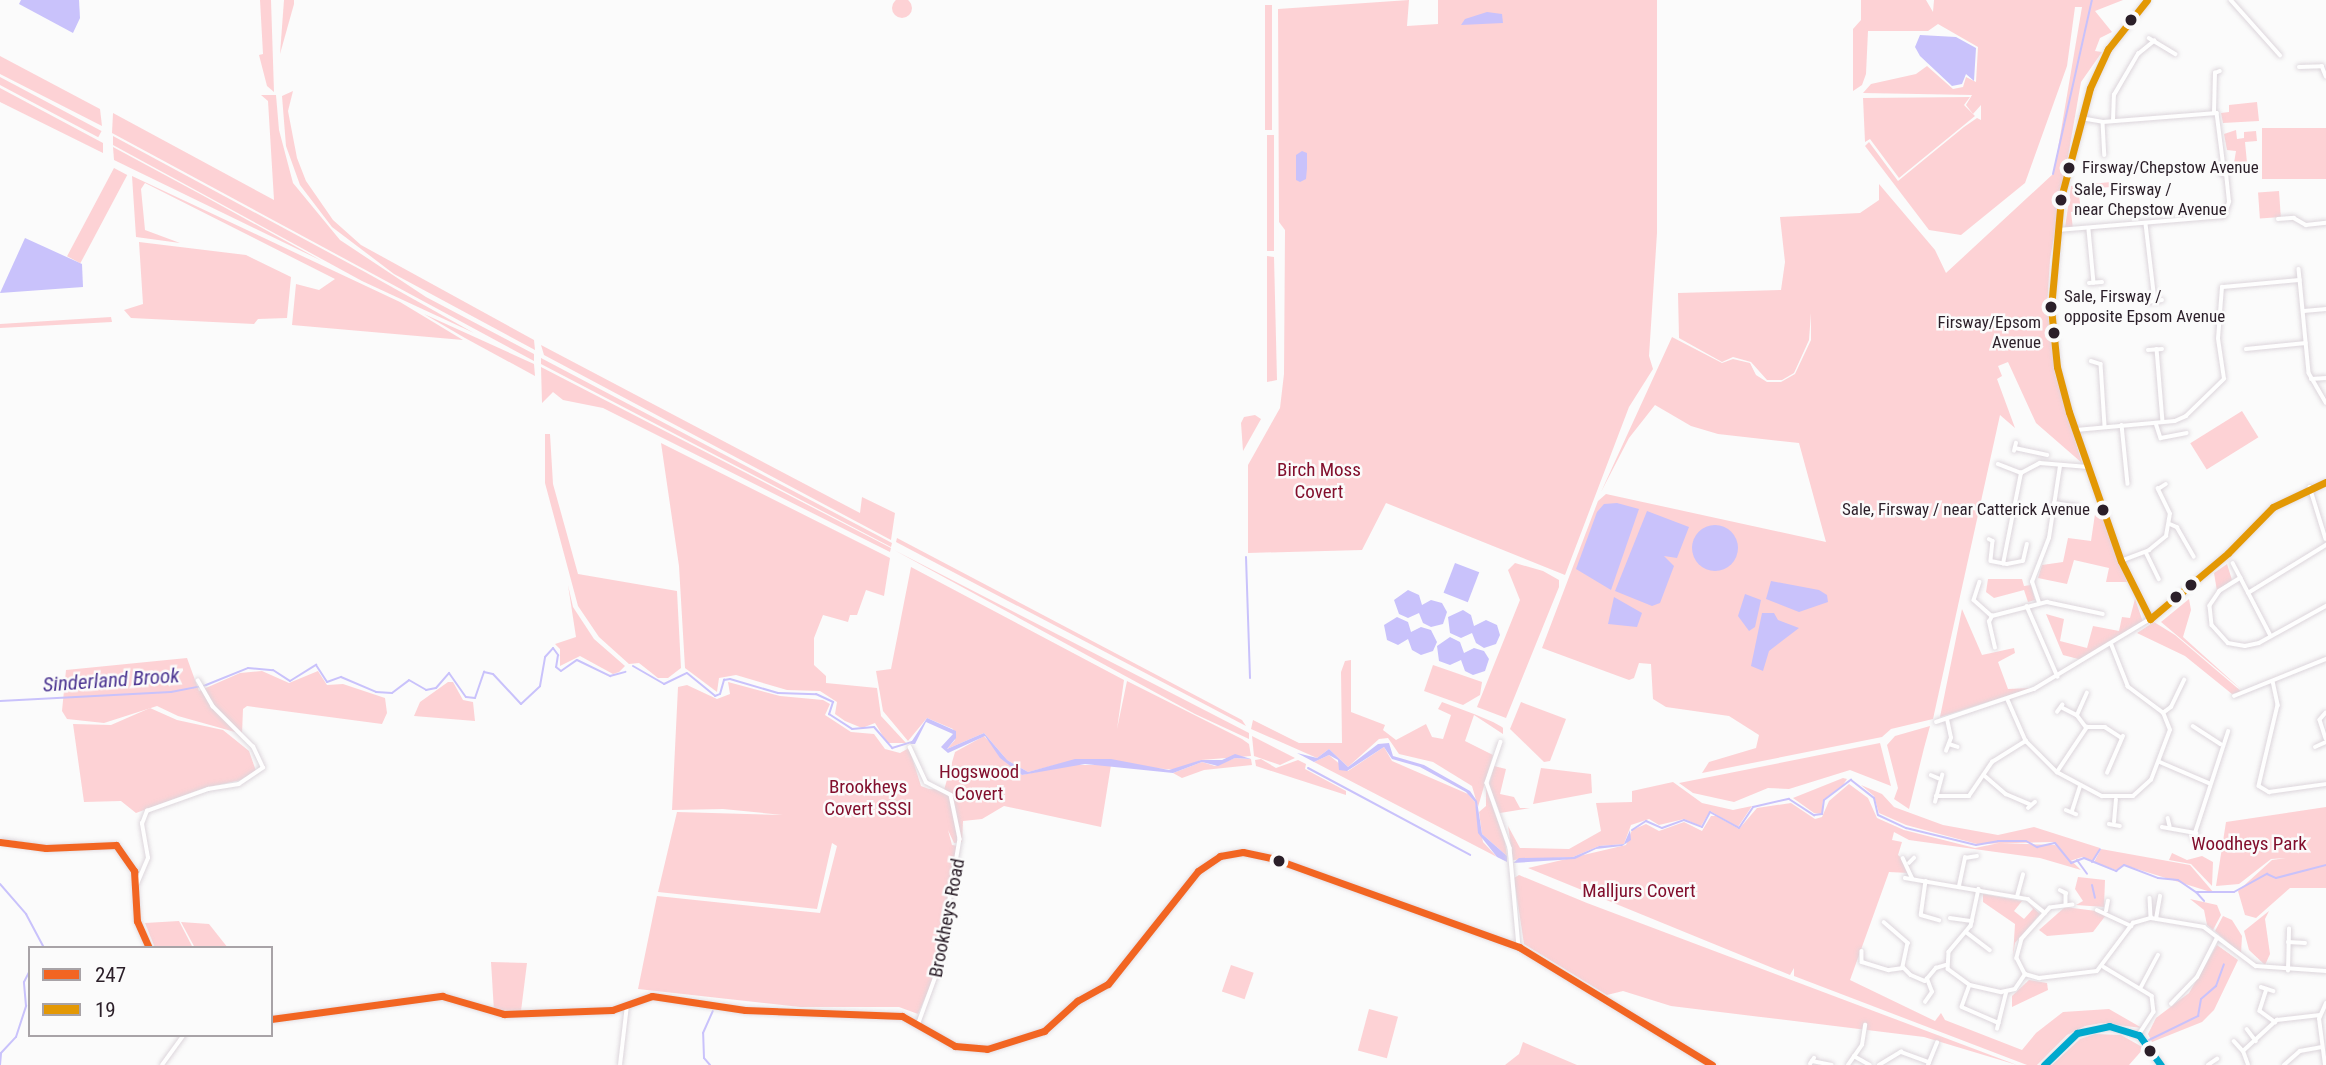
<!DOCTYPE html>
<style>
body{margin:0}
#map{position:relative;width:2326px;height:1065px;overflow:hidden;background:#fbfbfb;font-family:"Roboto Condensed",sans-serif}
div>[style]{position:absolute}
.green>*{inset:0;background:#fdd2d5;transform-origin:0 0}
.round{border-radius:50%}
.water>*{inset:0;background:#c9c2fb;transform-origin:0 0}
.stream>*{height:2px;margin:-1px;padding:0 1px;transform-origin:1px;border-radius:1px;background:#c9c2fb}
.roads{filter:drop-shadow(0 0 2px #dcd5db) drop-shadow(0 0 2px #dcd5db)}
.minor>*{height:3.5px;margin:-1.75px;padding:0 1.75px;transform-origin:1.75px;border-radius:1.75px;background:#fefefe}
.tertiary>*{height:5px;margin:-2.5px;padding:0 2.5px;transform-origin:2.5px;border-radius:2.5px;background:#fefefe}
.bus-1>*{height:7px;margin:-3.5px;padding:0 3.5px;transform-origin:3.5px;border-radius:3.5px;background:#f26522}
.bus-2>*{height:7px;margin:-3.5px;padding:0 3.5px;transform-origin:3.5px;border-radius:3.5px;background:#e39804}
.bus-3>*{height:7px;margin:-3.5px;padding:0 3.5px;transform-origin:3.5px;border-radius:3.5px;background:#00a9ce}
.dots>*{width:19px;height:19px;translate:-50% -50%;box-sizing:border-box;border:4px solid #fbfbfb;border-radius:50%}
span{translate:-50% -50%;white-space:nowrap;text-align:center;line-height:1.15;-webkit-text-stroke:5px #fbfbfb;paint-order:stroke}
.bus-label{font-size:17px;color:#2b1f29}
.left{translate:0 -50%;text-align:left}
.right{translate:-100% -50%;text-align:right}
.park-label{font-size:19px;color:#820f2d}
.street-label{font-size:19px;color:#2b1f29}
.water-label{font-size:21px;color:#4a3390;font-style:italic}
.legend{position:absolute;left:28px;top:946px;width:245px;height:91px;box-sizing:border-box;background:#fbfbfb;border:2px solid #a8a3a7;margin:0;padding:9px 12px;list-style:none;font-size:21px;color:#2b1f29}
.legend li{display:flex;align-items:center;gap:14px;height:35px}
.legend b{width:35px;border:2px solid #a8a3a7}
</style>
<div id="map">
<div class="green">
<i class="round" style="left:892px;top:-2px;width:20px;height:20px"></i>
<i style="clip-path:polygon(260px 0,271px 0,274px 92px,267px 86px,259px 55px,263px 54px)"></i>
<i style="clip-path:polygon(284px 0,294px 0,294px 4px,280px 54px)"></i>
<i style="clip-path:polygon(1409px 0,1407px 26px,1438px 24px,1438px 0,1657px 0,1657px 233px,1649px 356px,1653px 369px,1629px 407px,1565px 575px,1386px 503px,1362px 550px,1248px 553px,1248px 465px,1280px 408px,1284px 374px,1285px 230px,1279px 222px,1278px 9px)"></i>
<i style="clip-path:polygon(1861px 0,1926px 0,1933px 12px,1934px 0,2123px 0,2095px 11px,2112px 32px,2100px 38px,2095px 51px,2102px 52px,2081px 82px,2050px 260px,2047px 307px,2055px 374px,2082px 463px,2036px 423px,2008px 362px,1998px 366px,2002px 376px,1997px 379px,2015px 428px,2000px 415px,1933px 719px,1891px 729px,1882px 737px,1702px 773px,1709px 762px,1756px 748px,1759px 735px,1729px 716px,1666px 707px,1653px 699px,1651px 664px,1639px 663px,1634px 678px,1629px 680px,1542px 648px,1598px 501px,1606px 494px,1826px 542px,1799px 443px,1718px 434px,1691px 426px,1655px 405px,1629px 438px,1601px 492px,1672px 337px,1722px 363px,1733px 359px,1750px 363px,1756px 375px,1767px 382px,1781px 382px,1795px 374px,1811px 340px,1811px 313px,1809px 340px,1794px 373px,1782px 380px,1767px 380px,1751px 362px,1733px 357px,1722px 362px,1679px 338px,1678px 293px,1781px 290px,1785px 262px,1780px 217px,1860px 213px,1879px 200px,1879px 184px,1935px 250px,1946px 273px,2053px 174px,2056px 160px,2082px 7px,2075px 7px,2067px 66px,2025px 183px,1961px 235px,1929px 230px,1865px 146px,1869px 142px,1898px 181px,1964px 127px,1977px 118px,1981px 120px,1981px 105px,1973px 114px,1966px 105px,1972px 95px,1863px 93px,1871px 84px,1916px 74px,1927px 66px,1953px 89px,1963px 87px,1966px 77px,1976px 82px,1978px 47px,1938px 24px,1928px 31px,1868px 31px,1866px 74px,1862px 85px,1853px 91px,1853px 29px,1861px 20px)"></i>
<i style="left:1265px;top:5px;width:7px;height:125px"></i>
<i style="clip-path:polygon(0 56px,100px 109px,102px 126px,0 74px)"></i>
<i style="left:0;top:77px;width:115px;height:7px;rotate:28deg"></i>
<i style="clip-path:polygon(0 88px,103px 143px,103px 153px,0 102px)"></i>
<i style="clip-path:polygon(293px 91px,288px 111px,297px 158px,306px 181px,333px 220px,361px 245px,534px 340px,535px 350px,394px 274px,332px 227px,300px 185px,286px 146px,282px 96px)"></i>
<i style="clip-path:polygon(261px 95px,276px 95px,279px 130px,293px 183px,340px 240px,426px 297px,534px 354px,534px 361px,112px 133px,113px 113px,274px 200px,268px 101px)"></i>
<i style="clip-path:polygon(1970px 97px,1964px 105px,1975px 116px,1899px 178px,1870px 139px,1865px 142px,1863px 98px)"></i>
<i style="clip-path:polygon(2257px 102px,2259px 121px,2223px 123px,2221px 113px,2229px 112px,2229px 105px)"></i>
<i style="left:2326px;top:128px;width:51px;height:64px;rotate:90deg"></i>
<i style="clip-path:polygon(2236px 130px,2237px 139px,2244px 138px,2244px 132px,2256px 131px,2257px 141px,2245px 142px,2247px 163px,2233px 169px,2236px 151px,2227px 150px,2224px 134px)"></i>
<i style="left:1267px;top:135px;width:7px;height:116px"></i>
<i style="clip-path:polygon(113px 136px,365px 272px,474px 333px,362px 281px,113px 145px)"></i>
<i style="clip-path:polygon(113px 147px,202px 195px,322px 261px,114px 160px)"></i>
<i style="left:114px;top:168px;width:15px;height:100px;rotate:28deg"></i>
<i style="clip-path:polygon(132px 176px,400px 302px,463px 340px,292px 325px,296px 284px,319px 290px,335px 279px,145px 183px,141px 189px,145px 230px,180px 243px,136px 237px)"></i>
<i style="clip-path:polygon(2111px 182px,2112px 187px,2078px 189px,2081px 210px,2071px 212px,2073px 229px,2065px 228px,2071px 186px)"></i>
<i style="left:2279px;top:191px;width:26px;height:21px;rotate:86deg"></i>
<i style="clip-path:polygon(139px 242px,246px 255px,291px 277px,287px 318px,258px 319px,254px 324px,131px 318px,124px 310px,143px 304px)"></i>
<i style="clip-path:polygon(1267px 256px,1274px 257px,1277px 380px,1267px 382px)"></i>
<i style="clip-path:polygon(424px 314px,534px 364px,535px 376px,465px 338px)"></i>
<i style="clip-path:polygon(111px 317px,112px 322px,0 328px,0 324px)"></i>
<i style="clip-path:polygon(541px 345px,860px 513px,862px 497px,895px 513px,891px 540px,544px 355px)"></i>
<i style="clip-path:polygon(541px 358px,892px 543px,891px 547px,541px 364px)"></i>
<i style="clip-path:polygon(541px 367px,891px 548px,890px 552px,603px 408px,563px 400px,553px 392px,542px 403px)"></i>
<i style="left:2242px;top:411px;width:31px;height:61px;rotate:58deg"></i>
<i style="clip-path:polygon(1255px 415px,1261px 419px,1243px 451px,1241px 423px,1244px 417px)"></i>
<i style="clip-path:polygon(545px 434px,550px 434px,553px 484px,578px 574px,677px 591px,681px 668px,668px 678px,658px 678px,639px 663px,629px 664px,599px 637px,578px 606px,545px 483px)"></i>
<i style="clip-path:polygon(661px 443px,890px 558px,884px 596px,866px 590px,857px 615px,850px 615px,848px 622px,823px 615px,814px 638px,814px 665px,826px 676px,826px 683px,877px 688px,881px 716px,906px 743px,887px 743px,875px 723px,862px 728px,845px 721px,835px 714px,837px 702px,820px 691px,787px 690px,736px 675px,719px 678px,717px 692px,685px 668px,679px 566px)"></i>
<i style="clip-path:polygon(2102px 512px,2127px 582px,2106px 582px,2109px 568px,2074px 560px,2067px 584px,2038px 578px,2042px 565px,2063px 562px,2068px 538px,2091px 541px,2095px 514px)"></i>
<i style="clip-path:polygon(897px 538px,1242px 720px,1246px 726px,896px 542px)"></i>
<i style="clip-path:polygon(894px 550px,1249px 733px,1249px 739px,1195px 714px)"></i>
<i style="clip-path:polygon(1515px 563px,1543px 571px,1559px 580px,1559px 587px,1506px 718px,1477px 707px,1520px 600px,1508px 570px)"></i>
<i style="clip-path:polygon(2227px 564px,2232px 580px,2217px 591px,2214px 573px)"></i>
<i style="clip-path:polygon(911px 567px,1124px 680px,1117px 729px,1127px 681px,1242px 739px,1249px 744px,1251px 756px,1201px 760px,1177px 770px,1071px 761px,1028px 772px,1007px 760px,984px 733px,947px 749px,955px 740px,953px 729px,927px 718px,908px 741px,883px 711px,876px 671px,891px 669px)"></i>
<i style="clip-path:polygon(1988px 579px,2022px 579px,2024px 586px,2031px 585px,2035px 600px,2028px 602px,2024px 590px,1994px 598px,1986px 592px)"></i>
<i style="clip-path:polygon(568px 585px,573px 607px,594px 639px,625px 666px,619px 672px,613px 674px,580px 656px,560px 666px,560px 649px,555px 644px,576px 637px)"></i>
<i style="clip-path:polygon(2135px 599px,2143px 622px,2082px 660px,2063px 655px,2046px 614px,2064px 619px,2060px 641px,2087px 648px,2093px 626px,2119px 631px,2122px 617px,2130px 618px)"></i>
<i style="clip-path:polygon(2189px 599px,2191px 610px,2183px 637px,2243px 691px,2161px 622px)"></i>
<i style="clip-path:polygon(1962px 609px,1982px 655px,2014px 648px,2015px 653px,1998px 662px,2008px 689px,2032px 688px,1940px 717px)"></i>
<i style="clip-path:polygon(2154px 622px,2175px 635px,2242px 692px,2232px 694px,2185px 656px,2137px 633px)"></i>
<i style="clip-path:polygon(187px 658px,199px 691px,240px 673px,262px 671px,289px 683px,318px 671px,327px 685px,343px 684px,385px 698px,387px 713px,382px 724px,247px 706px,243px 709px,242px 734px,178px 716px,157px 706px,104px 723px,67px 719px,62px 711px,66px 670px)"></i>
<i style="clip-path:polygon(1351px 660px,1351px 712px,1385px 725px,1383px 730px,1396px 740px,1426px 724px,1432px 737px,1443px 739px,1451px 715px,1438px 709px,1442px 702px,1474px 714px,1493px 722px,1502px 727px,1503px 728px,1503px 734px,1474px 715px,1465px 741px,1493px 755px,1478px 807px,1472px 786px,1433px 762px,1399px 754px,1388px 738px,1379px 739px,1348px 767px,1329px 749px,1317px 758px,1251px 729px,1253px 720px,1299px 743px,1342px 743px,1341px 672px,1345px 661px)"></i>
<i style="clip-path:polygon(1433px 665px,1482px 682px,1480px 695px,1463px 705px,1424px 691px)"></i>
<i style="clip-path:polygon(448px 682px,453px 682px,463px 700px,473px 702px,475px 721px,414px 716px,420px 702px)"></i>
<i style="clip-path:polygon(728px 682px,780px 696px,823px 700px,830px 704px,825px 715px,851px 732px,874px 734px,885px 749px,900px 753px,909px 748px,921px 786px,929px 789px,944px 790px,955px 752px,984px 736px,1022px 775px,1069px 765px,1111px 765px,1101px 827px,1004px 806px,982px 819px,963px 821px,962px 842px,954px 843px,948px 830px,952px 845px,958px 846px,933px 980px,918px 1014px,899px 1007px,800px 1007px,638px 989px,657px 896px,820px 913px,837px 846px,832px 843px,817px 909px,658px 892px,677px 812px,783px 815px,723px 809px,672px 810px,678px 687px,687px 685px,717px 699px,730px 694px)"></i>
<i style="clip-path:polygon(1521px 702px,1566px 719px,1550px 761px,1544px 762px,1510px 729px)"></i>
<i style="clip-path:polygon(150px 708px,177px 720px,223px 730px,249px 751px,256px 771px,241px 780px,204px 788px,136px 813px,121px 801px,84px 802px,73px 724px,111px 725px)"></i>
<i style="clip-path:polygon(1930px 726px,1924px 748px,1909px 809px,1894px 799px,1898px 788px,1887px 745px,1895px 736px)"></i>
<i style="clip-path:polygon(1252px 736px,1295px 758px,1280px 765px,1254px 756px)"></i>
<i style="clip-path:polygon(1880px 743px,1891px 786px,1850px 770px,1789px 789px,1768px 788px,1734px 802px,1693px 793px,1679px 783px)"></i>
<i style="clip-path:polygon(1384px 747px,1392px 761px,1468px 794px,1475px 802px,1483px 842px,1497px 857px,1314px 762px,1329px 755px,1348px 771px)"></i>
<i style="clip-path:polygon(1235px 758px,1251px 759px,1252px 765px,1204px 770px,1182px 778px,1173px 773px,1202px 762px,1215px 766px)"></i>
<i style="clip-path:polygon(1261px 759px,1276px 768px,1298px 760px,1306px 764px,1305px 769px,1346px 791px,1346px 795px,1256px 766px,1255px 760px)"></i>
<i style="clip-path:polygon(1494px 766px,1506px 769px,1500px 794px,1514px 797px,1520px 808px,1530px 808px,1500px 813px,1489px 785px)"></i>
<i style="clip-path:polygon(1541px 768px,1591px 774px,1592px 793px,1533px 804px)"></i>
<i style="clip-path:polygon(1843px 778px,1847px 779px,1843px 785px,1823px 800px,1822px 814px,1814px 813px,1793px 798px)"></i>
<i style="clip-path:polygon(1673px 782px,1702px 803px,1733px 810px,1752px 806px,1738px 827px,1710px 811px,1701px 826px,1684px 819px,1659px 825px,1649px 819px,1631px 825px,1624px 844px,1599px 846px,1573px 857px,1513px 860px,1508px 826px,1520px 848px,1569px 849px,1601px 831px,1596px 803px,1632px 802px,1632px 791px)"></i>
<i style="clip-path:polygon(1849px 784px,1868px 798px,1877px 818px,1904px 830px,1975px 848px,1999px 843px,2055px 845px,2081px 870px,2040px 858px,1909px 840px,1894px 832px,1892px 840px,1902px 842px,1898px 855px,1908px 864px,1909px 873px,1889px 872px,1850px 980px,1935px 1021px,1941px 1013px,1945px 1020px,2022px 1050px,2036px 1033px,2063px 1012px,2109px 1009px,2142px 1028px,2102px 1023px,2085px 1026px,2067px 1035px,2037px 1065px,2027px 1065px,1794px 976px,1794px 968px,1790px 975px,1528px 868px,1626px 845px,1632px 830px,1646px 824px,1659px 831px,1684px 822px,1702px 831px,1711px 816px,1716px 816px,1739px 829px,1757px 808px,1791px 803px,1815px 819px,1822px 817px,1829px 801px)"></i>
<i style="clip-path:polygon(1861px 785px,1882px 794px,1894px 807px,1943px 825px,1998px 835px,2034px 827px,2100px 848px,2093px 861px,2082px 857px,2070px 861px,2053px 842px,1977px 844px,1906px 825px,1879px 813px,1874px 796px)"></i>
<i style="clip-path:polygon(1486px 788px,1505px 842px,1507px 856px,1482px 834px,1479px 812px,1486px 806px)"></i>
<i style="clip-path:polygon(2326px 807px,2326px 888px,2290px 888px,2256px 918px,2245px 915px,2238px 891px,2272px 860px,2286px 858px,2271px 859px,2239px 884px,2216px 886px,2226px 822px)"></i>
<i style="clip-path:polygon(2101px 849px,2190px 865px,2214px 893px,2124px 865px,2116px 870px,2094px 862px)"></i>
<i style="clip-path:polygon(2172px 853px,2187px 860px,2202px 856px,2213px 862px,2212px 886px,2191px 864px,2169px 860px)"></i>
<i style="clip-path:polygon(1519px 875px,1587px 903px,2017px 1065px,1924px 1037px,1671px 1006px,1623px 991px,1607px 995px,1524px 944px,1514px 878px)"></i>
<i style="clip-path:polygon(2078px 877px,2105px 880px,2104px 907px,2076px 905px,2083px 901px,2075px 889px)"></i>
<i style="clip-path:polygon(1983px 894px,2022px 901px,2014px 911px,2024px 919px,2033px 909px,2027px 902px,2040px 914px,2015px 943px,2013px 956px,2015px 924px,1983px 902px)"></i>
<i style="clip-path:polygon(2190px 899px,2217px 905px,2221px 915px,2213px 930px,2207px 925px,2204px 910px)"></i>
<i style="clip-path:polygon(2065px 907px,2096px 911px,2106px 915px,2093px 932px,2047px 936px,2039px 930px)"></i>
<i style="clip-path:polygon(2269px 911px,2265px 919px,2270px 954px,2265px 965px,2249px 950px,2244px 931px)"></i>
<i style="clip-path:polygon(2223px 916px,2232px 920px,2242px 936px,2241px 954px,2215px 931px)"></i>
<i style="clip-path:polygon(179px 921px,193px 948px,155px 948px,145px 923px)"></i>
<i style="clip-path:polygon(181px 922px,209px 924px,228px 948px,195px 948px)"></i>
<i style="clip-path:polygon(2217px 945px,2238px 960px,2214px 1010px,2202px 1022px,2152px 1042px,2148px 1034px,2156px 1018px,2189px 993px)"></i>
<i style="clip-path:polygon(491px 962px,527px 963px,521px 1011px,494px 1011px)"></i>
<i style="left:1231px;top:965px;width:24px;height:28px;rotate:19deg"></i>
<i style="clip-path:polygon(2029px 980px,2047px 983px,2048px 990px,2012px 1007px,2012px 996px)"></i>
<i style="left:1369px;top:1009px;width:30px;height:43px;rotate:15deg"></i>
<i style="clip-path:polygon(2095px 1034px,2121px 1035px,2144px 1048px,2129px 1065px,2052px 1065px,2080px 1039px)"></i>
<i style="clip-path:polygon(1523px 1042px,1577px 1065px,1505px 1065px,1519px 1054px)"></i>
</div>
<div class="water">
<i style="clip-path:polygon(21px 0,79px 0,80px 18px,73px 33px,19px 4px)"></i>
<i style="clip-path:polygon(1487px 12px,1502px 14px,1503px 23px,1461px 25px,1465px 19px)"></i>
<i style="clip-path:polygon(1920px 35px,1956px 37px,1976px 48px,1974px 81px,1966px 74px,1962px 84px,1952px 86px,1920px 56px,1915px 47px)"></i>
<i style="clip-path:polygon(1302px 151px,1307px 153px,1307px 168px,1306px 179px,1300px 182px,1296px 180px,1296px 155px)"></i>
<i style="clip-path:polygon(25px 238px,82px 264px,83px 287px,0 293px)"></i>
<i style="clip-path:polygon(1617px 503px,1639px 509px,1611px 590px,1576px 569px,1597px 512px,1604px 504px)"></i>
<i style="clip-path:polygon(1647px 511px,1689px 527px,1677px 558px,1664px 556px,1674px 566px,1660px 603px,1652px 606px,1615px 591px)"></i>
<i class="round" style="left:1692px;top:525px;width:46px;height:46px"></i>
<i style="left:1455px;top:563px;width:26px;height:32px;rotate:21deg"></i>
<i style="clip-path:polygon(1771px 581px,1819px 590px,1827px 595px,1828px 602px,1799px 612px,1766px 599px)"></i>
<i style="clip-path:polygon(1408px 590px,1419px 595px,1422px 605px,1431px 600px,1442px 603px,1447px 612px,1443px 624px,1431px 627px,1423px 623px,1419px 613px,1408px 618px,1399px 614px,1394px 600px)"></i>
<i style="clip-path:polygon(1745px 594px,1761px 600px,1755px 627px,1749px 631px,1738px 616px)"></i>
<i style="clip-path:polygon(1614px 597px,1642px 613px,1637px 627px,1608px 624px)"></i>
<i style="clip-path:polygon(1463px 610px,1471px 615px,1474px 626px,1486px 620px,1497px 625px,1500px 635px,1496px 644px,1484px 648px,1476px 643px,1472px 633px,1461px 638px,1450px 633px,1448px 617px)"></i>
<i style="clip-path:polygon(1762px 613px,1774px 613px,1778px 620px,1799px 628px,1769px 651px,1763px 671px,1751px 666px)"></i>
<i style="clip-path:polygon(1397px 617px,1408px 622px,1411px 632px,1421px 627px,1431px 630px,1437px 642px,1433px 651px,1421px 655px,1412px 650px,1408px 639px,1398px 645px,1387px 640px,1384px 625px)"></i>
<i style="clip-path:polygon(1450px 637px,1460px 642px,1464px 653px,1474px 648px,1484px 651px,1489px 659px,1485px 671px,1473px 675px,1465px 671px,1461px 660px,1450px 665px,1439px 661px,1437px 646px)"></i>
<i style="clip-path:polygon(927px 718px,956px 731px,956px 738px,947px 749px,984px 733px,1007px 760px,1028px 772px,1075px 759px,1111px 759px,1169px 770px,1201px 760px,1222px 760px,1235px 754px,1251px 759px,1235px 758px,1218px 766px,1202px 762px,1173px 773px,1085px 764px,1022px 775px,1000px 758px,985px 736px,948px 753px,941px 747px,953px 734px,926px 722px,915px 744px,910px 744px)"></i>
<i style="clip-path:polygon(1389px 743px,1393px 756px,1424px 765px,1470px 791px,1477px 801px,1482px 834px,1507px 856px,1507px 862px,1497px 857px,1478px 833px,1475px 802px,1466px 792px,1420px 767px,1392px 759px,1384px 747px,1347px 771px,1339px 770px,1338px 760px,1329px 755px,1314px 762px,1297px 753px,1317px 758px,1329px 749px,1348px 767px,1378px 744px)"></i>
<i style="clip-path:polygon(1630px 830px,1631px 840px,1622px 846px,1596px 849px,1575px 859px,1513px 863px,1519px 858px,1573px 857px,1599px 846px,1624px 844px)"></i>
</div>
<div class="stream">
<i style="left:2053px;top:174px;width:178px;rotate:-77.4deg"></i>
<i style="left:1246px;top:557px;width:121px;rotate:88.1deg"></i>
<i style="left:633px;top:666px;width:36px;rotate:30deg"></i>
<i style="left:664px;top:684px;width:25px;rotate:-26deg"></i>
<i style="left:687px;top:673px;width:36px;rotate:39deg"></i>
<i style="left:715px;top:696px;width:5px;rotate:-22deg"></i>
<i style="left:720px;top:694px;width:15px;rotate:-74deg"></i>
<i style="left:724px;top:680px;width:6px;rotate:-9deg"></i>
<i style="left:730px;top:679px;width:50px;rotate:16.3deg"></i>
<i style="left:778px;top:693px;width:38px;rotate:2deg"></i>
<i style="left:816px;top:694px;width:19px;rotate:25deg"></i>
<i style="left:833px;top:702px;width:13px;rotate:108deg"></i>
<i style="left:829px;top:714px;width:27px;rotate:33deg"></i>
<i style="left:852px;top:729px;width:22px;rotate:-5deg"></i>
<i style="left:874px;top:727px;width:28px;rotate:49deg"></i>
<i style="left:892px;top:748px;width:21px;rotate:-17deg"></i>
<i style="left:0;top:701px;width:171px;rotate:-3deg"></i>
<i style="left:171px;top:692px;width:36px;rotate:-11deg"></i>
<i style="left:206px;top:685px;width:45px;rotate:-22deg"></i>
<i style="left:248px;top:668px;width:25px;rotate:5deg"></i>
<i style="left:273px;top:670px;width:20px;rotate:33deg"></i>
<i style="left:290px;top:681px;width:31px;rotate:-32deg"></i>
<i style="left:316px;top:665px;width:20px;rotate:57deg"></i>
<i style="left:327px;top:682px;width:15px;rotate:-20deg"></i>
<i style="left:341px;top:677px;width:38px;rotate:23deg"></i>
<i style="left:376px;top:692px;width:16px;rotate:4deg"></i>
<i style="left:392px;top:693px;width:21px;rotate:-37deg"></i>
<i style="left:409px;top:680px;width:20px;rotate:30deg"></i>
<i style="left:426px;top:690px;width:10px;rotate:-11deg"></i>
<i style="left:436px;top:688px;width:20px;rotate:-49deg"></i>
<i style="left:449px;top:673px;width:29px;rotate:55deg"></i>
<i style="left:466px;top:697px;width:9px;rotate:6deg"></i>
<i style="left:475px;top:698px;width:28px;rotate:-71deg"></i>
<i style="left:484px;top:672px;width:9px;rotate:13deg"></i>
<i style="left:493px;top:674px;width:41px;rotate:47deg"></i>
<i style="left:521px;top:704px;width:26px;rotate:-43deg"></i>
<i style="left:540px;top:686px;width:29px;rotate:-80deg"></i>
<i style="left:545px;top:657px;width:12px;rotate:-48deg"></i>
<i style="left:553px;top:648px;width:9px;rotate:54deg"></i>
<i style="left:558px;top:655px;width:12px;rotate:99deg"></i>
<i style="left:556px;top:667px;width:6px;rotate:39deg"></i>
<i style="left:561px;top:671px;width:19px;rotate:-35deg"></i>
<i style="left:577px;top:660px;width:37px;rotate:26deg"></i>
<i style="left:610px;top:676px;width:16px;rotate:-15deg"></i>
<i style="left:1308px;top:768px;width:184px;rotate:28.2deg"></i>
<i style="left:1632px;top:830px;width:17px;rotate:-33deg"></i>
<i style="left:1646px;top:821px;width:17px;rotate:24deg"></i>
<i style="left:1662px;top:828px;width:23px;rotate:-20deg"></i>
<i style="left:1684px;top:820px;width:19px;rotate:21deg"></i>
<i style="left:1702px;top:827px;width:17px;rotate:-62deg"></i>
<i style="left:1710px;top:812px;width:33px;rotate:29deg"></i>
<i style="left:1739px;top:828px;width:25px;rotate:-56deg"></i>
<i style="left:1753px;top:807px;width:37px;rotate:-13deg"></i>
<i style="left:1789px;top:799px;width:30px;rotate:33deg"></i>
<i style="left:1814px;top:815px;width:8px;rotate:-7deg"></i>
<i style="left:1822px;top:814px;width:14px;rotate:-82deg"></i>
<i style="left:1824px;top:800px;width:34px;rotate:-37deg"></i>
<i style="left:1851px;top:780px;width:29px;rotate:38deg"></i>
<i style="left:1874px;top:798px;width:17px;rotate:77deg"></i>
<i style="left:1878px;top:815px;width:31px;rotate:25deg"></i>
<i style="left:1906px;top:828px;width:72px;rotate:13.7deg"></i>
<i style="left:1976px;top:845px;width:22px;rotate:-10deg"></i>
<i style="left:1998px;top:841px;width:28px"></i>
<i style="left:2026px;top:841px;width:13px;rotate:29deg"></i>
<i style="left:2037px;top:847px;width:18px;rotate:-13deg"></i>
<i style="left:2055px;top:843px;width:26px;rotate:51deg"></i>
<i style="left:2071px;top:863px;width:14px;rotate:-21deg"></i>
<i style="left:2084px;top:858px;width:35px;rotate:22deg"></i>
<i style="left:2116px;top:871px;width:10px;rotate:-37deg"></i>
<i style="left:2124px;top:865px;width:36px;rotate:21deg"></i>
<i style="left:2158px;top:878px;width:20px;rotate:6deg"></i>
<i style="left:2178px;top:880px;width:22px;rotate:34deg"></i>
<i style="left:2196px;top:892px;width:38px"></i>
<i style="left:2234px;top:892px;width:38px;rotate:-29deg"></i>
<i style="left:2267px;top:874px;width:10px;rotate:24deg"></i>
<i style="left:2276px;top:878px;width:52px;rotate:-14.6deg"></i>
<i style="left:2077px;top:860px;width:17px;rotate:54deg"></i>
<i style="left:2092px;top:862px;width:15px;rotate:-58deg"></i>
<i style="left:0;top:884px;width:40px;rotate:49deg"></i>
<i style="left:26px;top:914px;width:38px;rotate:62deg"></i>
<i style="left:2092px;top:885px;width:13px;rotate:77deg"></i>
<i style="left:2196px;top:892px;width:12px;rotate:48deg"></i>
<i style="left:2149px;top:1040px;width:55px;rotate:-26.1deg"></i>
<i style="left:2198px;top:1016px;width:17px;rotate:-80deg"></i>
<i style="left:2201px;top:999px;width:20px;rotate:-41deg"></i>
<i style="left:2216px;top:986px;width:23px;rotate:-70deg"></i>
<i style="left:0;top:1065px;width:12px;rotate:-85deg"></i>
<i style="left:1px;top:1053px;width:22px;rotate:-47deg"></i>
<i style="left:16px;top:1037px;width:33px;rotate:-72deg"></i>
<i style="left:26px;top:1006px;width:24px;rotate:-95deg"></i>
<i style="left:24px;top:982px;width:13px;rotate:-63deg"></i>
<i style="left:710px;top:1065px;width:9px;rotate:-131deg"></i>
<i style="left:704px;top:1058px;width:25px;rotate:-92deg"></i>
<i style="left:703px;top:1033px;width:24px;rotate:-66deg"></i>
</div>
<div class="roads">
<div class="minor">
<i style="left:2231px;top:0;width:74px;rotate:48.3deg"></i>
<i style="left:2149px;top:38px;width:31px;rotate:31deg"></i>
<i style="left:2299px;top:67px;width:23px;rotate:-2deg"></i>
<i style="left:2322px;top:66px;width:11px;rotate:68deg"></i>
<i style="left:2214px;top:113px;width:40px;rotate:-88.6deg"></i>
<i style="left:2215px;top:73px;width:5px;rotate:-22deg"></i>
<i style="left:2081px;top:118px;width:22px;rotate:10deg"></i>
<i style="left:2103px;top:122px;width:114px;rotate:-4.5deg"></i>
<i style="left:2217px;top:113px;width:55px;rotate:82.7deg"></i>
<i style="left:2113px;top:121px;width:26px;rotate:-88deg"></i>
<i style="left:2114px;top:95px;width:48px;rotate:-59.7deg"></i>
<i style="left:2138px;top:54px;width:21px;rotate:-39deg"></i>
<i style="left:2103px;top:122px;width:33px;rotate:87deg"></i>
<i style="left:2278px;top:219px;width:16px;rotate:-4deg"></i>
<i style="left:2294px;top:218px;width:14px;rotate:30deg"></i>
<i style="left:2306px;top:225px;width:20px;rotate:-6deg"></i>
<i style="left:2146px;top:224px;width:78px;rotate:83.3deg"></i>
<i style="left:2058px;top:230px;width:167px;rotate:-4.8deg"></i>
<i style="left:2224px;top:216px;width:15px;rotate:-70deg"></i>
<i style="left:2229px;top:202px;width:27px;rotate:-96deg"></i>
<i style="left:2226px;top:175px;width:5px;rotate:-169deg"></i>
<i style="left:2089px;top:230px;width:53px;rotate:84.6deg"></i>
<i style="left:2299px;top:269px;width:104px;rotate:84.5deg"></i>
<i style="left:2309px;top:373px;width:34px;rotate:60deg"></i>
<i style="left:2089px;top:283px;width:13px;rotate:-4deg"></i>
<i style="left:2148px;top:302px;width:14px;rotate:-8deg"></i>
<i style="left:2304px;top:311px;width:22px;rotate:-5deg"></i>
<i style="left:2157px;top:349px;width:73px;rotate:85.3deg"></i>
<i style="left:2246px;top:349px;width:60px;rotate:-5.7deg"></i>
<i style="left:2148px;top:350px;width:14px;rotate:-4deg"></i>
<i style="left:2091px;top:361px;width:10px;rotate:17deg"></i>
<i style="left:2101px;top:364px;width:62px;rotate:86.3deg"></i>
<i style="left:2311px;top:379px;width:15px;rotate:-4deg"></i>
<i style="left:2156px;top:423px;width:16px;rotate:72deg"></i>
<i style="left:2161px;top:438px;width:26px;rotate:-11deg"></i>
<i style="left:2122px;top:425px;width:59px;rotate:84.2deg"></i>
<i style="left:2076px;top:430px;width:99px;rotate:-5.2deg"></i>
<i style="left:2175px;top:421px;width:12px;rotate:-24deg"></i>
<i style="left:2186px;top:416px;width:53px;rotate:-44.2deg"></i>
<i style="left:2224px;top:379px;width:40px;rotate:-98.5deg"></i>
<i style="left:2218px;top:339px;width:52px;rotate:-85.6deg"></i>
<i style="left:2222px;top:287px;width:78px;rotate:-5.1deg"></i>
<i style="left:2015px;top:448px;width:33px;rotate:12deg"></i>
<i style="left:2014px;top:451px;width:8px;rotate:-76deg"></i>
<i style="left:1998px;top:464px;width:25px;rotate:21deg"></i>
<i style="left:2310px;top:487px;width:54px;rotate:72.9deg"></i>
<i style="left:2054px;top:503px;width:24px;rotate:9deg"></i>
<i style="left:2170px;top:524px;width:8px;rotate:23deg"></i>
<i style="left:2177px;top:527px;width:34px;rotate:60deg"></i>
<i style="left:1989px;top:539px;width:4px;rotate:27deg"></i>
<i style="left:1993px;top:541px;width:20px;rotate:96deg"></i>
<i style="left:1991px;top:561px;width:16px;rotate:11deg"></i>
<i style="left:2007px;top:564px;width:16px;rotate:-11deg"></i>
<i style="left:2023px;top:561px;width:17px;rotate:-77deg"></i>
<i style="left:2146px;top:552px;width:30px;rotate:64deg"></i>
<i style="left:2121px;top:561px;width:30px;rotate:-21deg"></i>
<i style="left:2149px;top:550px;width:22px;rotate:-39deg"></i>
<i style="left:2166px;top:536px;width:22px;rotate:-80deg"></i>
<i style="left:2170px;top:514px;width:28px;rotate:-116deg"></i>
<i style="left:2158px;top:489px;width:9px;rotate:-32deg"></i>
<i style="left:2233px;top:563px;width:82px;rotate:62.5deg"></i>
<i style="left:2003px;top:564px;width:93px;rotate:-78.8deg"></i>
<i style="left:2021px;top:473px;width:21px;rotate:-28deg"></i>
<i style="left:2040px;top:463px;width:48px;rotate:4.8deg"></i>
<i style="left:2241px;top:578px;width:25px;rotate:148deg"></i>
<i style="left:2220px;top:591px;width:18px;rotate:124deg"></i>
<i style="left:2210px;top:606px;width:19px;rotate:84deg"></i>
<i style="left:2212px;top:625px;width:24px;rotate:48deg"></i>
<i style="left:2228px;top:643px;width:17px;rotate:10deg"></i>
<i style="left:2245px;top:646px;width:14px;rotate:-12deg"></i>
<i style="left:2259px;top:643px;width:77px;rotate:-28.9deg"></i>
<i style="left:1980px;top:582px;width:19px;rotate:108deg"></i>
<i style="left:1974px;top:600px;width:24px;rotate:42deg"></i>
<i style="left:2248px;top:593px;width:92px;rotate:-31.6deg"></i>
<i style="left:2039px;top:603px;width:22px;rotate:-108deg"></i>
<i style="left:2032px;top:582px;width:47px;rotate:-68.9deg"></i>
<i style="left:2049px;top:538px;width:73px;rotate:-81.3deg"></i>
<i style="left:2027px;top:606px;width:77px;rotate:66.4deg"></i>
<i style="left:1995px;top:648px;width:27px;rotate:-103deg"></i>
<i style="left:1989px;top:622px;width:7px;rotate:-63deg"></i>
<i style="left:1992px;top:616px;width:57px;rotate:-14.3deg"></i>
<i style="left:2047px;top:602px;width:57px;rotate:12.1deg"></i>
<i style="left:2273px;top:681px;width:25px;rotate:78deg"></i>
<i style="left:2278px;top:705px;width:83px;rotate:103.2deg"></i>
<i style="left:2259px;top:786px;width:12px;rotate:31deg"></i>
<i style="left:2269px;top:792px;width:58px;rotate:-8deg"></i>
<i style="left:2234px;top:696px;width:99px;rotate:-21.9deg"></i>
<i style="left:2008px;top:700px;width:45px;rotate:66.3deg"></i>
<i style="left:2026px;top:741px;width:44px;rotate:45deg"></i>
<i style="left:2057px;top:772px;width:51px;rotate:28.1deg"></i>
<i style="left:2102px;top:796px;width:31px"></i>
<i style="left:2133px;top:796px;width:24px;rotate:-42deg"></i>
<i style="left:2151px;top:780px;width:53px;rotate:-69.2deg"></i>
<i style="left:2170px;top:730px;width:18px;rotate:-112deg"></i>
<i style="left:2163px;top:713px;width:44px;rotate:-143.4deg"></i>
<i style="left:2128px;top:687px;width:46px;rotate:-111.6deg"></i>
<i style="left:2061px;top:707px;width:18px;rotate:27deg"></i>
<i style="left:2077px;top:715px;width:15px;rotate:53deg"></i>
<i style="left:2057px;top:712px;width:9px;rotate:-54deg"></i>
<i style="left:2163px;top:713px;width:10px;rotate:-37deg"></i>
<i style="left:2171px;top:707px;width:30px;rotate:-64deg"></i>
<i style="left:2326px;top:713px;width:9px;rotate:131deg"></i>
<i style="left:2320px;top:720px;width:19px;rotate:72deg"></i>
<i style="left:2077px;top:715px;width:24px;rotate:-66deg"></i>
<i style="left:1936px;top:722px;width:103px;rotate:-18.6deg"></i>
<i style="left:2034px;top:689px;width:135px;rotate:-31.1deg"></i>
<i style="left:2193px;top:726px;width:33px;rotate:33deg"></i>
<i style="left:1501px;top:742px;width:43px;rotate:108.9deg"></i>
<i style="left:1487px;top:783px;width:69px;rotate:70.5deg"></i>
<i style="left:1510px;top:848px;width:99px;rotate:84.8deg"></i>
<i style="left:1949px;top:744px;width:9px;rotate:18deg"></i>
<i style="left:910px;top:747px;width:38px;rotate:65deg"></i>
<i style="left:926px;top:782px;width:28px;rotate:27deg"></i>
<i style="left:951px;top:795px;width:45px;rotate:78.4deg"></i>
<i style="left:960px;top:839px;width:134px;rotate:99.5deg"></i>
<i style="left:938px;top:971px;width:55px;rotate:110.1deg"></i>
<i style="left:2315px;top:747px;width:12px;rotate:-24deg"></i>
<i style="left:1946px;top:751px;width:14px;rotate:-69deg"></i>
<i style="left:1951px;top:738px;width:19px;rotate:-102deg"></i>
<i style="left:2160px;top:762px;width:53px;rotate:23.2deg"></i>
<i style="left:2057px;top:772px;width:54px;rotate:-56.3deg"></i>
<i style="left:2087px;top:727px;width:18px"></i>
<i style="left:2105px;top:727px;width:20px;rotate:33deg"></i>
<i style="left:2107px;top:773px;width:40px;rotate:-66.6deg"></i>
<i style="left:1931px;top:775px;width:8px;rotate:23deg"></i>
<i style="left:1984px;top:775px;width:29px;rotate:41deg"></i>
<i style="left:2006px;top:794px;width:26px;rotate:23deg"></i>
<i style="left:1936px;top:796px;width:33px"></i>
<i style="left:1969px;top:796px;width:41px;rotate:-55.9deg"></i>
<i style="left:1992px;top:762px;width:40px;rotate:-32deg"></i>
<i style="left:1935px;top:802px;width:28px;rotate:-75deg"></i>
<i style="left:2028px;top:808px;width:9px;rotate:-41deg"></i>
<i style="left:2066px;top:810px;width:11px;rotate:22deg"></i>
<i style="left:2072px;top:811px;width:25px;rotate:-72deg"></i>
<i style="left:2168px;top:818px;width:8px;rotate:76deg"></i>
<i style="left:2114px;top:822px;width:22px;rotate:-85deg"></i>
<i style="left:2109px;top:824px;width:11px;rotate:10deg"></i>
<i style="left:2162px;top:827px;width:35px;rotate:10deg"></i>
<i style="left:2193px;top:839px;width:113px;rotate:-71.9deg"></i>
<i style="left:1903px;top:858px;width:23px;rotate:65deg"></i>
<i style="left:1909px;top:863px;width:7px;rotate:-45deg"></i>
<i style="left:1905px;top:878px;width:125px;rotate:9.7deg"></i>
<i style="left:2028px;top:899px;width:22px;rotate:39deg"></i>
<i style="left:1926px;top:881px;width:34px;rotate:98deg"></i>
<i style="left:1921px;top:915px;width:19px;rotate:16deg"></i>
<i style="left:137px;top:884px;width:28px;rotate:-67deg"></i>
<i style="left:148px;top:858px;width:35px;rotate:-100deg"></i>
<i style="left:142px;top:824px;width:14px;rotate:-69deg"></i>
<i style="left:147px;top:811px;width:65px;rotate:-19.8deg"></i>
<i style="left:208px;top:789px;width:31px;rotate:-9deg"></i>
<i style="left:239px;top:784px;width:29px;rotate:-34deg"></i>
<i style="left:263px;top:768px;width:23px;rotate:-115deg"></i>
<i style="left:253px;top:747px;width:57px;rotate:-135deg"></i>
<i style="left:213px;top:707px;width:30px;rotate:-120deg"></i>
<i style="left:1959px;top:886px;width:29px;rotate:-78deg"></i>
<i style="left:1965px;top:858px;width:12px;rotate:-9deg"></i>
<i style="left:1979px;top:889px;width:38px;rotate:102deg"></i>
<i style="left:1971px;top:926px;width:34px;rotate:130deg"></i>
<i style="left:1949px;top:952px;width:17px;rotate:93deg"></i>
<i style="left:1948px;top:969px;width:27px;rotate:36deg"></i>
<i style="left:1970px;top:985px;width:32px;rotate:13deg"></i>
<i style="left:2001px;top:992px;width:14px;rotate:-12deg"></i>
<i style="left:2015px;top:989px;width:18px;rotate:-56deg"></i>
<i style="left:2060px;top:890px;width:7px;rotate:27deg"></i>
<i style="left:2066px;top:893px;width:11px;rotate:90deg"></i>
<i style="left:2017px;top:897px;width:23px;rotate:-75deg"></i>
<i style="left:2150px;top:898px;width:20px;rotate:87deg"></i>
<i style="left:2073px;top:905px;width:23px;rotate:173deg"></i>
<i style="left:2050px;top:908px;width:42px;rotate:132.1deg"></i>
<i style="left:2022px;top:939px;width:20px;rotate:105deg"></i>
<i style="left:2017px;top:958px;width:18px;rotate:63deg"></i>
<i style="left:2025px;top:974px;width:15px;rotate:16deg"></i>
<i style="left:2039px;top:978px;width:58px;rotate:-6.9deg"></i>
<i style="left:2097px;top:971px;width:60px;rotate:-53.1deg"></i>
<i style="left:2133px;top:923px;width:19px;rotate:-16deg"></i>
<i style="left:2151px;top:918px;width:54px;rotate:9.6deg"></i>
<i style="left:2204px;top:927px;width:65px;rotate:36.9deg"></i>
<i style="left:2256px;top:966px;width:70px;rotate:4.1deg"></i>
<i style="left:2097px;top:910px;width:38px;rotate:25deg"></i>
<i style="left:2106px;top:911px;width:10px;rotate:-79deg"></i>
<i style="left:1950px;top:918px;width:22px;rotate:8deg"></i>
<i style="left:2156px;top:919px;width:23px;rotate:-80deg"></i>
<i style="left:1884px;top:922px;width:32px;rotate:41deg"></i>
<i style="left:1908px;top:943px;width:25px;rotate:102deg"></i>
<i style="left:1903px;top:967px;width:11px;rotate:45deg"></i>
<i style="left:1911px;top:975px;width:15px;rotate:23deg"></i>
<i style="left:1925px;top:981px;width:17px;rotate:-50deg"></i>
<i style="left:1936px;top:968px;width:10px;rotate:-17deg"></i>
<i style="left:1966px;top:932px;width:30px;rotate:37deg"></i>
<i style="left:2288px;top:942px;width:17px;rotate:3deg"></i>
<i style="left:1862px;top:951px;width:11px;rotate:90deg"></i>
<i style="left:1862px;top:962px;width:28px;rotate:17deg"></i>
<i style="left:1889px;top:970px;width:14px;rotate:-8deg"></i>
<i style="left:2104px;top:967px;width:56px;rotate:31.1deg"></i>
<i style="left:2152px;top:996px;width:16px;rotate:83deg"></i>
<i style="left:2154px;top:1012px;width:27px;rotate:123deg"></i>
<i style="left:2288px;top:971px;width:42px;rotate:-88.6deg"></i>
<i style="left:1970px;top:985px;width:23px;rotate:110deg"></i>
<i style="left:1962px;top:1007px;width:40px;rotate:23.4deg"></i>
<i style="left:2141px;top:987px;width:36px;rotate:-62deg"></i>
<i style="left:2261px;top:987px;width:13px;rotate:18deg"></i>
<i style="left:2267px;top:989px;width:23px;rotate:108deg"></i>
<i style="left:2260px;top:1011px;width:19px;rotate:36deg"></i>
<i style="left:1925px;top:1002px;width:12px;rotate:-55deg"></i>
<i style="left:1932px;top:992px;width:14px;rotate:-111deg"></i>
<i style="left:2171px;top:1004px;width:37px;rotate:-46deg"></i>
<i style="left:2197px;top:977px;width:44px;rotate:-62.9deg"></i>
<i style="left:1997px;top:1029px;width:38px;rotate:-76deg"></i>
<i style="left:2247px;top:1029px;width:15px;rotate:53deg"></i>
<i style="left:2234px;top:1041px;width:13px;rotate:48deg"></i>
<i style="left:1854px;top:1056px;width:18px;rotate:29deg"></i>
<i style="left:1812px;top:1061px;width:20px;rotate:11deg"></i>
<i style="left:1810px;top:1064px;width:7px;rotate:-56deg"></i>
<i style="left:162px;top:1065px;width:37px;rotate:-54deg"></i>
<i style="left:620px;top:1065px;width:60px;rotate:-83.3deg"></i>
<i style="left:1848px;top:1065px;width:24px;rotate:-55deg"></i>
<i style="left:1862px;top:1045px;width:20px;rotate:-81deg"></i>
<i style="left:1879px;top:1065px;width:26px;rotate:-31deg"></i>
<i style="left:1901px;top:1052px;width:30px;rotate:20deg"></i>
<i style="left:1928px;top:1065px;width:24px;rotate:-68deg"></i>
<i style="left:2208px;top:1065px;width:11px;rotate:-34deg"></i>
<i style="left:2248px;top:1065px;width:15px;rotate:-110deg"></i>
<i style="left:2243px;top:1051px;width:46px;rotate:-42.4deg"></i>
<i style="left:2277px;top:1020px;width:43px;rotate:-6.6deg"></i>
<i style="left:2284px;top:1065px;width:21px;rotate:-41deg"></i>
<i style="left:2300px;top:1051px;width:22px;rotate:-10deg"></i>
<i style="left:2325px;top:1065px;width:46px;rotate:-97.4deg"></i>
<i style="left:2319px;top:1019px;width:17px;rotate:-66deg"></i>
</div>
<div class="tertiary">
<i style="left:2147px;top:0;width:63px;rotate:128.5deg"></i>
<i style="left:2108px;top:49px;width:43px;rotate:114.8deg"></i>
<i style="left:2090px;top:88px;width:114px;rotate:104.8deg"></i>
<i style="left:2061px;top:198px;width:110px;rotate:95.2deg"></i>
<i style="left:2051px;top:308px;width:59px;rotate:84.2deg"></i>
<i style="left:2057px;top:367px;width:47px;rotate:75.1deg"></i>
<i style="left:2069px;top:412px;width:158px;rotate:70.8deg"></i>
<i style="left:2121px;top:561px;width:65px;rotate:63.4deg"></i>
<i style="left:2150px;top:619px;width:102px;rotate:-40.2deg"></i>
<i style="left:2228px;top:553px;width:64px;rotate:-45.6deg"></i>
<i style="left:2273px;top:507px;width:59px;rotate:-25.3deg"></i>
<i style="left:1px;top:841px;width:46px;rotate:8.8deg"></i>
<i style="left:46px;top:848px;width:70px;rotate:-2.5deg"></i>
<i style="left:116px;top:845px;width:32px;rotate:55deg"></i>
<i style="left:134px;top:871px;width:50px;rotate:86.6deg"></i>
<i style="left:137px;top:921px;width:30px;rotate:66deg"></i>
<i style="left:271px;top:1019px;width:173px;rotate:-7.7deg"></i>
<i style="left:442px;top:996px;width:65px;rotate:16.2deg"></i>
<i style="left:504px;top:1014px;width:108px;rotate:-2.1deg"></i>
<i style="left:612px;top:1010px;width:42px;rotate:-19.3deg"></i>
<i style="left:652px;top:996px;width:94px;rotate:8.6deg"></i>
<i style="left:745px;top:1010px;width:157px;rotate:2.2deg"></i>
<i style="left:902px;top:1016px;width:61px;rotate:29.5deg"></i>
<i style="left:955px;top:1046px;width:32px;rotate:5deg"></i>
<i style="left:987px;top:1049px;width:60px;rotate:-17.5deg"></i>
<i style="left:1044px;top:1031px;width:45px;rotate:-42.3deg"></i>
<i style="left:1077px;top:1001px;width:35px;rotate:-29deg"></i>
<i style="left:1108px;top:984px;width:144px;rotate:-51.5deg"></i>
<i style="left:1198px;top:871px;width:27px;rotate:-34deg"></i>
<i style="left:1220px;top:856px;width:23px;rotate:-10deg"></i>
<i style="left:1243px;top:852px;width:30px;rotate:12deg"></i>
<i style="left:1272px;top:858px;width:263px;rotate:19.8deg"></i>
<i style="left:1519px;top:947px;width:226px;rotate:31.4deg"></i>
<i style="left:2044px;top:1065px;width:46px;rotate:-44.1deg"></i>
<i style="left:2077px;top:1033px;width:33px;rotate:-12deg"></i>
<i style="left:2109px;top:1026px;width:31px;rotate:17deg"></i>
<i style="left:2139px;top:1035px;width:37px;rotate:54deg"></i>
</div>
</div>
<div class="bus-1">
<i style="left:0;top:842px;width:46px;rotate:7.4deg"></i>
<i style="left:46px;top:848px;width:70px;rotate:-2.5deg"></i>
<i style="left:116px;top:845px;width:32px;rotate:55deg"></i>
<i style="left:134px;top:871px;width:50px;rotate:86.6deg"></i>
<i style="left:137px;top:921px;width:30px;rotate:66deg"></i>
<i style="left:271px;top:1019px;width:173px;rotate:-7.7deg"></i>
<i style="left:442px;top:996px;width:65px;rotate:16.2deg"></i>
<i style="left:504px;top:1014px;width:108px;rotate:-2.1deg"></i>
<i style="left:612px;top:1010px;width:42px;rotate:-19.3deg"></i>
<i style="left:652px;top:996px;width:94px;rotate:8.6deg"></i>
<i style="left:745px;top:1010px;width:157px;rotate:2.2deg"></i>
<i style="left:902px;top:1016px;width:61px;rotate:29.5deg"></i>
<i style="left:955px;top:1046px;width:32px;rotate:5deg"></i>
<i style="left:987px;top:1049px;width:60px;rotate:-17.5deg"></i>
<i style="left:1044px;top:1031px;width:45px;rotate:-42.3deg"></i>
<i style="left:1077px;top:1001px;width:35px;rotate:-29deg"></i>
<i style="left:1108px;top:984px;width:144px;rotate:-51.5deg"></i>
<i style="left:1198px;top:871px;width:27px;rotate:-34deg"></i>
<i style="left:1220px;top:856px;width:23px;rotate:-10deg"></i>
<i style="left:1243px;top:852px;width:30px;rotate:12deg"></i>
<i style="left:1272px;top:858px;width:263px;rotate:19.8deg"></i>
<i style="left:1519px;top:947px;width:226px;rotate:31.4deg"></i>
</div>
<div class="bus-2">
<i style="left:2147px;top:0;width:63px;rotate:128.5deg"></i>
<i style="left:2108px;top:49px;width:43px;rotate:114.8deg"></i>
<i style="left:2090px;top:88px;width:114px;rotate:104.8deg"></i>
<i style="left:2061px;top:198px;width:110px;rotate:95.2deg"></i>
<i style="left:2051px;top:308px;width:59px;rotate:84.2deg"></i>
<i style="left:2057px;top:367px;width:47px;rotate:75.1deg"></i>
<i style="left:2069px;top:412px;width:158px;rotate:70.8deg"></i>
<i style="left:2121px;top:561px;width:65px;rotate:63.4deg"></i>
<i style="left:2150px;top:619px;width:102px;rotate:-40.2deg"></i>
<i style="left:2228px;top:553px;width:64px;rotate:-45.6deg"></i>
<i style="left:2273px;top:507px;width:59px;rotate:-25.3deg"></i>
</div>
<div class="bus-3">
<i style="left:2044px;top:1065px;width:46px;rotate:-44.1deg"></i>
<i style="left:2077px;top:1033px;width:33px;rotate:-12deg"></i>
<i style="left:2109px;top:1026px;width:31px;rotate:17deg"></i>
<i style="left:2139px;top:1035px;width:37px;rotate:54deg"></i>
</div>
<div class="dots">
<i style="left:2131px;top:20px;background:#2b1f29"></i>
<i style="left:2069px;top:168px;background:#2b1f29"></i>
<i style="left:2061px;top:200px;background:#2b1f29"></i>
<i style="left:2051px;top:307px;background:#2b1f29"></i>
<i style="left:2054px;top:333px;background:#2b1f29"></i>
<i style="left:2103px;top:510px;background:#2b1f29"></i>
<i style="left:2191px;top:585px;background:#2b1f29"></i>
<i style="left:2176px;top:597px;background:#2b1f29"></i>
<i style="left:1279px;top:861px;background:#2b1f29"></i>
<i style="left:2150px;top:1051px;background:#2b1f29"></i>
</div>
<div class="bus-label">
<span class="left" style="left:2082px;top:168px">Firsway/Chepstow Avenue</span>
<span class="left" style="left:2074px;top:200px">Sale, Firsway /<br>near Chepstow Avenue</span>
<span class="left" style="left:2064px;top:307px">Sale, Firsway /<br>opposite Epsom Avenue</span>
<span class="right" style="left:2041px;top:333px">Firsway/Epsom<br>Avenue</span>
<span class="right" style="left:2090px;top:510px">Sale, Firsway / near Catterick Avenue</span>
</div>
<div class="park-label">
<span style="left:1319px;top:481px">Birch Moss<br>Covert</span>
<span style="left:979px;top:783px">Hogswood<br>Covert</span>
<span style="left:868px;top:798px">Brookheys<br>Covert SSSI</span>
<span style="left:2249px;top:844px">Woodheys Park</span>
<span style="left:1639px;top:891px">Malljurs Covert</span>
</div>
<div class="street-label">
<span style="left:947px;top:918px;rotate:-79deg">Brookheys Road</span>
</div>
<div class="water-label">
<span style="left:111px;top:680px;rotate:-4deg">Sinderland Brook</span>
</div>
<ul class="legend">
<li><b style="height:9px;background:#f26522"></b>247</li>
<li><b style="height:9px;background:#e39804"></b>19</li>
</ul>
</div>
